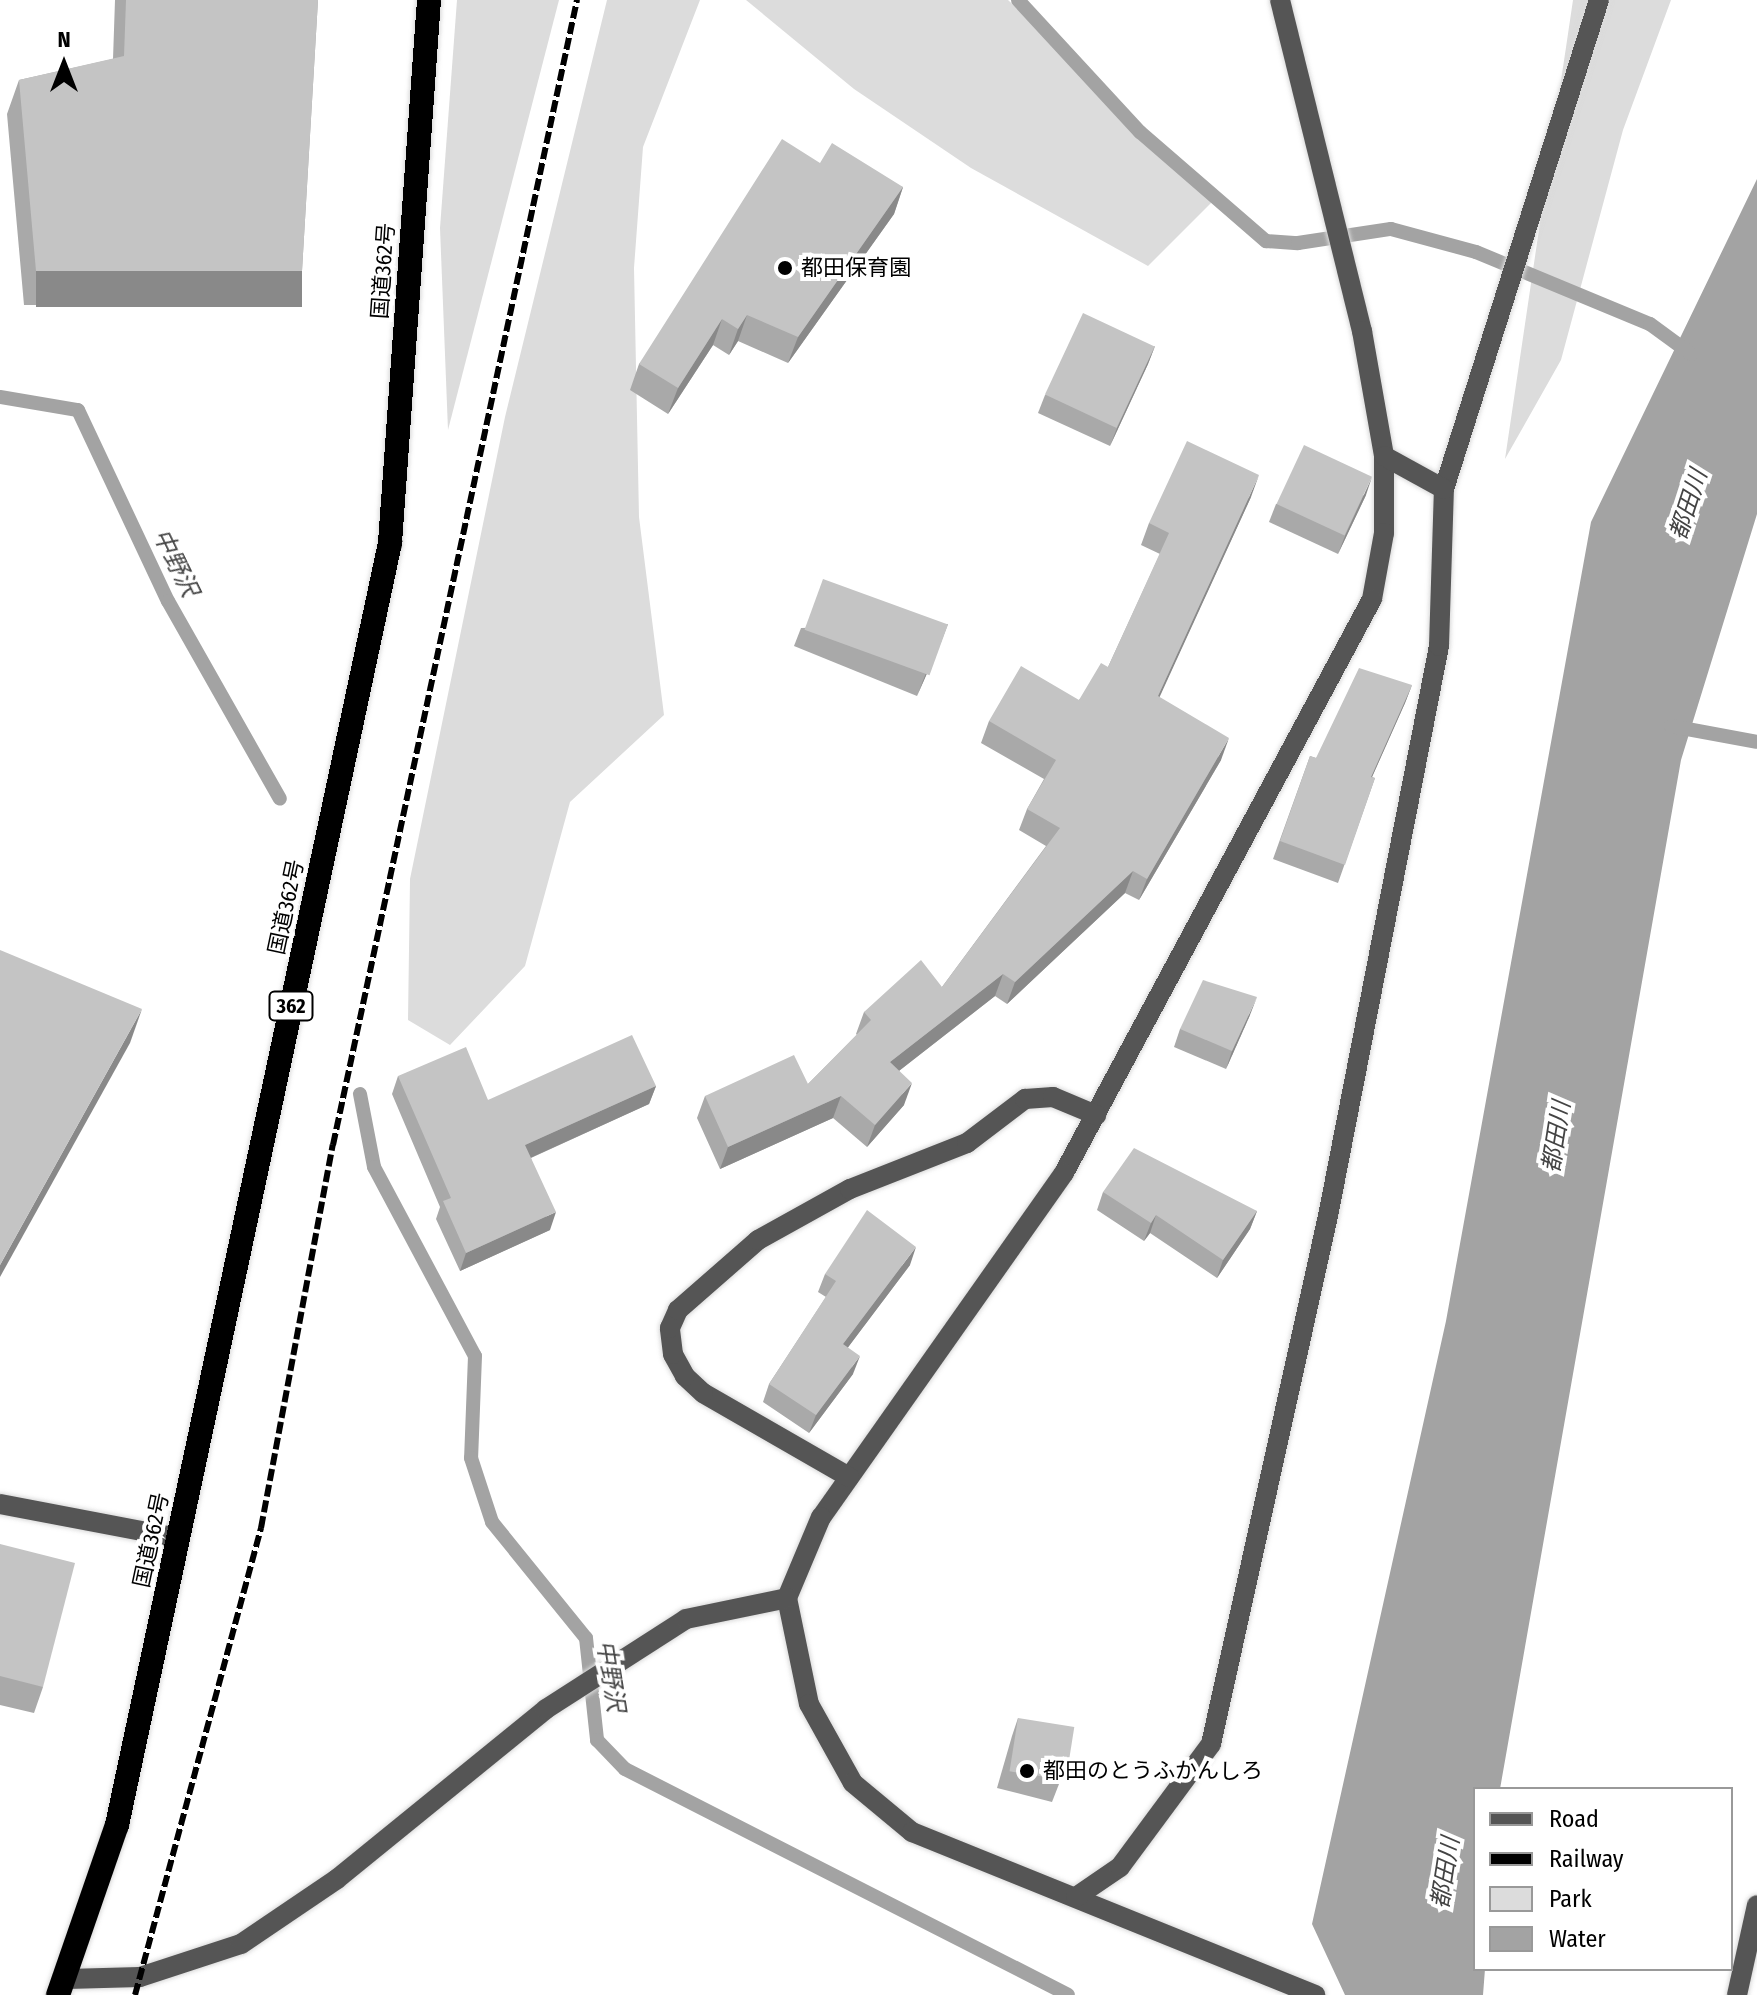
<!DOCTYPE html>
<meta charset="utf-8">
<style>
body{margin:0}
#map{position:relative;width:1757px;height:1995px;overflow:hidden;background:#fff;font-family:"Fira Sans Condensed","Noto Sans JP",sans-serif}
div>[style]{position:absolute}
.green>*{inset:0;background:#dcdcdc}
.water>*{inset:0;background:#a3a3a3}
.stream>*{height:14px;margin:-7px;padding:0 7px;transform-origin:7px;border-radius:7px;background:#a3a3a3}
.roads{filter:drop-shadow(0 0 2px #dbdbdb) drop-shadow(0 0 2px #dbdbdb)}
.minor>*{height:20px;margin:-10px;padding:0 10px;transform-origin:10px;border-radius:10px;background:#555}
.highway>*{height:24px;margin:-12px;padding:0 12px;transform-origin:12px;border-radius:12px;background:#000}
.rail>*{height:6px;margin-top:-3px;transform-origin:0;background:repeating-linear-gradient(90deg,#000 0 12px,transparent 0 16px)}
.wall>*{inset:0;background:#a9a9a9}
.shaded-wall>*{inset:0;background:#898989;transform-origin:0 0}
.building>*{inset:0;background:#c4c4c4;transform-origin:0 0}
.dots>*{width:22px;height:22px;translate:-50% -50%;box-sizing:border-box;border:4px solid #fff;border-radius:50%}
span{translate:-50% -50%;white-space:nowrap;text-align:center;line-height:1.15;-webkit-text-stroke:8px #fff;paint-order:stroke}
.shield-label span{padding:2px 6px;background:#fff;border:2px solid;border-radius:6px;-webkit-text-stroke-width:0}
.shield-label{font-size:20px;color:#000;font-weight:700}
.poi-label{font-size:22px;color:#000}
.left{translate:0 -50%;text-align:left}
.street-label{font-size:22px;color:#000}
.water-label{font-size:24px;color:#444;font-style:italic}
.legend{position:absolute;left:1473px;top:1787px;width:260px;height:184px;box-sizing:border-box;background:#fff;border:2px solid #999;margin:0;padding:10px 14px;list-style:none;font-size:24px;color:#000}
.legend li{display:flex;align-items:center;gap:16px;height:40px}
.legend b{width:40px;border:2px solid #999}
.north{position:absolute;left:24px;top:24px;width:80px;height:80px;-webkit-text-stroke:6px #fff;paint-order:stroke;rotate:0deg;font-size:22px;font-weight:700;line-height:32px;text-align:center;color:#000}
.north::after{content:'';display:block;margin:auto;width:28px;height:36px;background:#000;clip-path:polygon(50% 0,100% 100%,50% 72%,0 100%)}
</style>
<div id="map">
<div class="green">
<i style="clip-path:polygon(457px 0,559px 0,448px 430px,440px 228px)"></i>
<i style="clip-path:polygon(607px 0,700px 0,643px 147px,634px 268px,639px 517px,664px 715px,570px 802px,525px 966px,450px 1045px,408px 1020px,410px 879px,505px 417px)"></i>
<i style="clip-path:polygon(746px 0,1008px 0,1216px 198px,1148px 266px,971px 168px,854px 89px)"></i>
<i style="clip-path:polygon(1573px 0,1671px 0,1623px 130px,1561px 360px,1505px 459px)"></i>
</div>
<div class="water">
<i style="clip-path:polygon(1757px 179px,1757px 514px,1681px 760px,1500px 1789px,1475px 1789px,1475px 1969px,1485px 1969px,1483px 1995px,1345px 1995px,1312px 1924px,1446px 1321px,1591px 522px)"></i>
</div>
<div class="stream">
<i style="left:1018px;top:0;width:180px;rotate:47.3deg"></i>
<i style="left:1140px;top:132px;width:167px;rotate:40.9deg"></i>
<i style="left:1266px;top:241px;width:32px;rotate:4deg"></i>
<i style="left:1298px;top:243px;width:94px;rotate:-8.6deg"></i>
<i style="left:1391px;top:229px;width:88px;rotate:15.1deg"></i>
<i style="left:1476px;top:252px;width:188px;rotate:22.5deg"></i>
<i style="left:1650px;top:324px;width:51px;rotate:36.2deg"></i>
<i style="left:0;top:397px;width:79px;rotate:9.5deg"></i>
<i style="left:78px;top:410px;width:211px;rotate:64.8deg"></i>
<i style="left:168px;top:601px;width:227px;rotate:60.5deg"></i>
<i style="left:1671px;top:726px;width:87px;rotate:10.5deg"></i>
<i style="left:360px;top:1094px;width:74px;rotate:79.1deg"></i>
<i style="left:374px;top:1167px;width:214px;rotate:61.9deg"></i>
<i style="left:475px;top:1356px;width:102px;rotate:92.2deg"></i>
<i style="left:471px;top:1458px;width:67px;rotate:71.8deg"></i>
<i style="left:492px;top:1522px;width:149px;rotate:51deg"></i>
<i style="left:586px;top:1638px;width:103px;rotate:83.8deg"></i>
<i style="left:597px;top:1740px;width:40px;rotate:46deg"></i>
<i style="left:625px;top:1769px;width:497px;rotate:27deg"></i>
</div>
<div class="roads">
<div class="minor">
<i style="left:1280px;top:0;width:341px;rotate:76.1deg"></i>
<i style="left:1362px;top:331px;width:127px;rotate:80deg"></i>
<i style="left:1384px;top:456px;width:77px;rotate:90deg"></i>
<i style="left:1384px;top:533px;width:67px;rotate:100.3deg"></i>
<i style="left:1372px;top:599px;width:651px;rotate:118.22deg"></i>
<i style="left:1064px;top:1173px;width:421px;rotate:125.2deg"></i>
<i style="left:821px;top:1517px;width:88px;rotate:112.8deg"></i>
<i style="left:787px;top:1598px;width:108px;rotate:78.3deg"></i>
<i style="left:809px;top:1704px;width:90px;rotate:60.9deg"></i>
<i style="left:853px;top:1783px;width:77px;rotate:39.7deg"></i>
<i style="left:912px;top:1832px;width:435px;rotate:22deg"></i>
<i style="left:1444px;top:489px;width:513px;rotate:-72.41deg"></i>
<i style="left:849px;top:1477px;width:168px;rotate:-150.1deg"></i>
<i style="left:703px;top:1393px;width:25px;rotate:-137deg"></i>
<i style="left:685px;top:1376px;width:25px;rotate:-119deg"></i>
<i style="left:673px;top:1354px;width:26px;rotate:-97deg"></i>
<i style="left:670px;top:1328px;width:20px;rotate:-66deg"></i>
<i style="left:678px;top:1310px;width:106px;rotate:-41.2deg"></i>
<i style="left:758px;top:1240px;width:105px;rotate:-29deg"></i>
<i style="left:850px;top:1189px;width:126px;rotate:-21.5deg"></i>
<i style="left:967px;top:1143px;width:73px;rotate:-37.2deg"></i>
<i style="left:1025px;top:1099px;width:28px;rotate:-4deg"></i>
<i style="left:1053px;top:1097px;width:47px;rotate:22.7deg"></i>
<i style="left:0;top:1504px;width:181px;rotate:10.8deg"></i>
<i style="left:1076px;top:1897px;width:53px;rotate:-34.3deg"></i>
<i style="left:1120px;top:1867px;width:153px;rotate:-53.5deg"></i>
<i style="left:1211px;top:1744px;width:541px;rotate:-77.51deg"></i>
<i style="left:1328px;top:1216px;width:581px;rotate:-78.98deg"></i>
<i style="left:1439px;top:646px;width:157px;rotate:-88.2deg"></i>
<i style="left:1444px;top:489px;width:68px;rotate:-151.2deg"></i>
<i style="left:67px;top:1979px;width:73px;rotate:-1.6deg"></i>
<i style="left:140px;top:1977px;width:106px;rotate:-18.1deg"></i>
<i style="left:241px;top:1944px;width:116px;rotate:-34.1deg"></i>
<i style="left:337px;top:1879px;width:269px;rotate:-39.1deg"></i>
<i style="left:546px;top:1709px;width:166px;rotate:-32.7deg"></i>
<i style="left:686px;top:1619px;width:103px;rotate:-11.7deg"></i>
<i style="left:1737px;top:1995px;width:92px;rotate:-77.5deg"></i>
</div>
<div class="highway">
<i style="left:58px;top:1995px;width:180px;rotate:-70.9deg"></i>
<i style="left:117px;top:1825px;width:1311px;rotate:-77.98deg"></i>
<i style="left:390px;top:543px;width:544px;rotate:-85.89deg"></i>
</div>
</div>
<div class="rail">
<i style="left:135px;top:1995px;width:484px;rotate:-74.9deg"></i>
<i style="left:261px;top:1528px;width:390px;rotate:-79.4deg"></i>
<i style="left:333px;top:1145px;width:1171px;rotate:-77.97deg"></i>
</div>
<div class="wall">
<i style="clip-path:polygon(115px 0,318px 0,302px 271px,289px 305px,24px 305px,7px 114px,19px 80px,113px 59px)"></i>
<i style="clip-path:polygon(820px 163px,903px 187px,894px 214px,788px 363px,738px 341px,729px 355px,713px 345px,668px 414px,630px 390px,639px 364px)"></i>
<i style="clip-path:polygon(1155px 346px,1148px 364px,1110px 446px,1038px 413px,1045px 395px)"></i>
<i style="clip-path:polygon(1366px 495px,1338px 554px,1269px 522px,1276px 504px)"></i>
<i style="clip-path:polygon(1251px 497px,1159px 697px,1221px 760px,1139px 900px,1125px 893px,1007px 1004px,995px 996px,899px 1071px,904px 1105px,867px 1147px,833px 1118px,720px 1169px,697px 1118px,705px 1096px,808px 1084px,857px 1035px,856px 1034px,864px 1012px,942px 987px,1046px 846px,1019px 830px,1027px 809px,1044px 779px,981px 743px,989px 721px,1079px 700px,1108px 667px,1160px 554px,1141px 545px,1149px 523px)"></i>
<i style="clip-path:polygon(948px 624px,917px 696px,794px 646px,801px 628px)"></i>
<i style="clip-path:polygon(1412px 685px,1405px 703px,1372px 777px,1375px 778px,1338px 883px,1273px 859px,1310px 756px,1316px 758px)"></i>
<i style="clip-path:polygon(1250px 1015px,1226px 1069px,1174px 1047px,1180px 1029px)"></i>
<i style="clip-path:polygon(398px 1076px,488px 1100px,656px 1086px,649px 1104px,531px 1158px,550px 1230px,460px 1271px,436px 1219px,440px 1207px,392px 1094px)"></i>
<i style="clip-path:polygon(1103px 1192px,1257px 1211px,1250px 1229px,1217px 1278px,1150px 1233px,1144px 1241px,1097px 1210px)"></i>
<i style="clip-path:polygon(910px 1265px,848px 1347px,853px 1374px,809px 1433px,763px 1402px,769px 1384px,826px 1297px,818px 1292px,825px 1274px)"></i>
<i style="clip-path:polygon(0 1544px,43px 1687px,34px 1713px,0 1705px)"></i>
<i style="clip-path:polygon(1018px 1718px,1059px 1784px,1052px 1802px,997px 1788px,1012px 1736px)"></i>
</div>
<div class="shaded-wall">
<i style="clip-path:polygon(903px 187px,894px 214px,788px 363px,798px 337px)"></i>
<i style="left:36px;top:271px;width:266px;height:36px"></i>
<i style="clip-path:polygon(747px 315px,738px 341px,729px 355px,738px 329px)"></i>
<i style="clip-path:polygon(722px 319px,713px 345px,668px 414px,678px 388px)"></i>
<i style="clip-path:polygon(1155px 346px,1148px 364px,1110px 446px,1117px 428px)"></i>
<i style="clip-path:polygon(1259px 475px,1251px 497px,1150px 718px,1158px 696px)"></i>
<i style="clip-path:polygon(1372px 477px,1366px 495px,1338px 554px,1345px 536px)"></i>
<i style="clip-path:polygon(948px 624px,941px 642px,917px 696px,924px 678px)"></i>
<i style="clip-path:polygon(1412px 685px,1405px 703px,1364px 795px,1371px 777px)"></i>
<i style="clip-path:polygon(1229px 738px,1221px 760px,1139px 900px,1147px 879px)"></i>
<i style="clip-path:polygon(1133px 871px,1125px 893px,1007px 1004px,1015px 982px)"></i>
<i style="clip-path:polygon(1003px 974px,995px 996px,882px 1084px,890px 1062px)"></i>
<i style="clip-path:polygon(1257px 997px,1250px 1015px,1226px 1069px,1232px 1051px)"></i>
<i style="clip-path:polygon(142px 1009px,130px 1043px,0 1277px,0 1265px)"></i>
<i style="clip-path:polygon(912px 1083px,904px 1105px,867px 1147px,875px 1125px)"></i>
<i style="clip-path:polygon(656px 1086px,649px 1104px,519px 1163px,525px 1145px)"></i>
<i style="clip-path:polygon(841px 1096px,833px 1118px,720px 1169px,728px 1147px)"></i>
<i style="clip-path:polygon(1257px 1211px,1250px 1229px,1217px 1278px,1223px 1260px)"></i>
<i style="clip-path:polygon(556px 1212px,550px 1230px,460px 1271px,466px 1253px)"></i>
<i style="clip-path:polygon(1156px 1215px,1150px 1233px,1144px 1241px,1151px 1223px)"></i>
<i style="clip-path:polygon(916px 1247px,910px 1265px,837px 1362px,843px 1344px)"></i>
<i style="clip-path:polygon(860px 1356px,853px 1374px,809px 1433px,816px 1415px)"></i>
</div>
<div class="building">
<i style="clip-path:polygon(126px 0,318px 0,302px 271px,36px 271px,19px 80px,124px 56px)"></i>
<i style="clip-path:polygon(782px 139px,820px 163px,832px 143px,903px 187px,798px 337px,747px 315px,738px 329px,722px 319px,678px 388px,639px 364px)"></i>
<i style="left:1083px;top:313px;width:79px;height:90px;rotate:25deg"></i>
<i style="clip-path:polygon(1187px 441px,1259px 475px,1158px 696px,1229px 738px,1147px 879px,1133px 871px,1015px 982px,1003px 974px,890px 1062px,912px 1083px,875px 1125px,841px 1096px,728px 1147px,705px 1096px,794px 1055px,808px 1084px,871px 1020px,864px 1012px,921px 960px,942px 987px,1060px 828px,1027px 809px,1056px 760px,989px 721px,1021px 666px,1079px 700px,1101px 663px,1108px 667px,1169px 533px,1149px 523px)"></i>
<i style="left:1304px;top:445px;width:75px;height:65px;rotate:25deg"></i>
<i style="left:823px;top:579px;width:133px;height:54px;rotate:20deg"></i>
<i style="clip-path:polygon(1359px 668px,1412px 685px,1371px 777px,1375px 778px,1345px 865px,1280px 841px,1310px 756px,1316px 758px)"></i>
<i style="clip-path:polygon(0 950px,142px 1009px,0 1265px)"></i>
<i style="clip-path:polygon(1203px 980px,1257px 997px,1232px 1051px,1180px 1029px)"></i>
<i style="clip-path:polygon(632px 1035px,656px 1086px,525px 1145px,556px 1212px,466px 1253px,443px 1201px,451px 1198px,398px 1076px,466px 1047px,488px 1100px)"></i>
<i style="clip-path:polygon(1134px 1148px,1257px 1211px,1223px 1260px,1156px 1215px,1151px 1223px,1103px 1192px)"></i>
<i style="clip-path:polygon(867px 1210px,916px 1247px,843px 1344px,860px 1356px,816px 1415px,769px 1384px,836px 1281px,825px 1274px)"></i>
<i style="clip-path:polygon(0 1544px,75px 1563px,43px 1687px,0 1676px)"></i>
<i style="left:1018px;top:1718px;width:57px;height:54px;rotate:9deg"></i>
</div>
<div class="dots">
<i style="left:785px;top:268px;background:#000"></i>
<i style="left:1027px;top:1771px;background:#000"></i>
</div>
<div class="shield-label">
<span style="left:291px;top:1006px">362</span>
</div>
<div class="poi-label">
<span class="left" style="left:801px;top:268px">都田保育園</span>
<span class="left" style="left:1043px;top:1771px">都田のとうふかんしろ</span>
</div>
<div class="street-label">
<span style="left:383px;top:271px;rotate:-86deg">国道362号</span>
<span style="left:286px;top:907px;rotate:-78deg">国道362号</span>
<span style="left:151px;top:1540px;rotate:-78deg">国道362号</span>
</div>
<div class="water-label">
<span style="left:1689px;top:505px;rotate:-72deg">都田川</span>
<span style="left:175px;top:563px;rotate:64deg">中野沢</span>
<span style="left:1557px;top:1137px;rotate:-81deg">都田川</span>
<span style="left:610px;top:1676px;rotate:81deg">中野沢</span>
<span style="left:1446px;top:1873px;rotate:-81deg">都田川</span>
</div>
<ul class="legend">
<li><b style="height:10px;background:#555"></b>Road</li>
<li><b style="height:10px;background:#000"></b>Railway</li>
<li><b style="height:22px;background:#dcdcdc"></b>Park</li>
<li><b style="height:22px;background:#a3a3a3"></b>Water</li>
</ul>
<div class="north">N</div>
</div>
